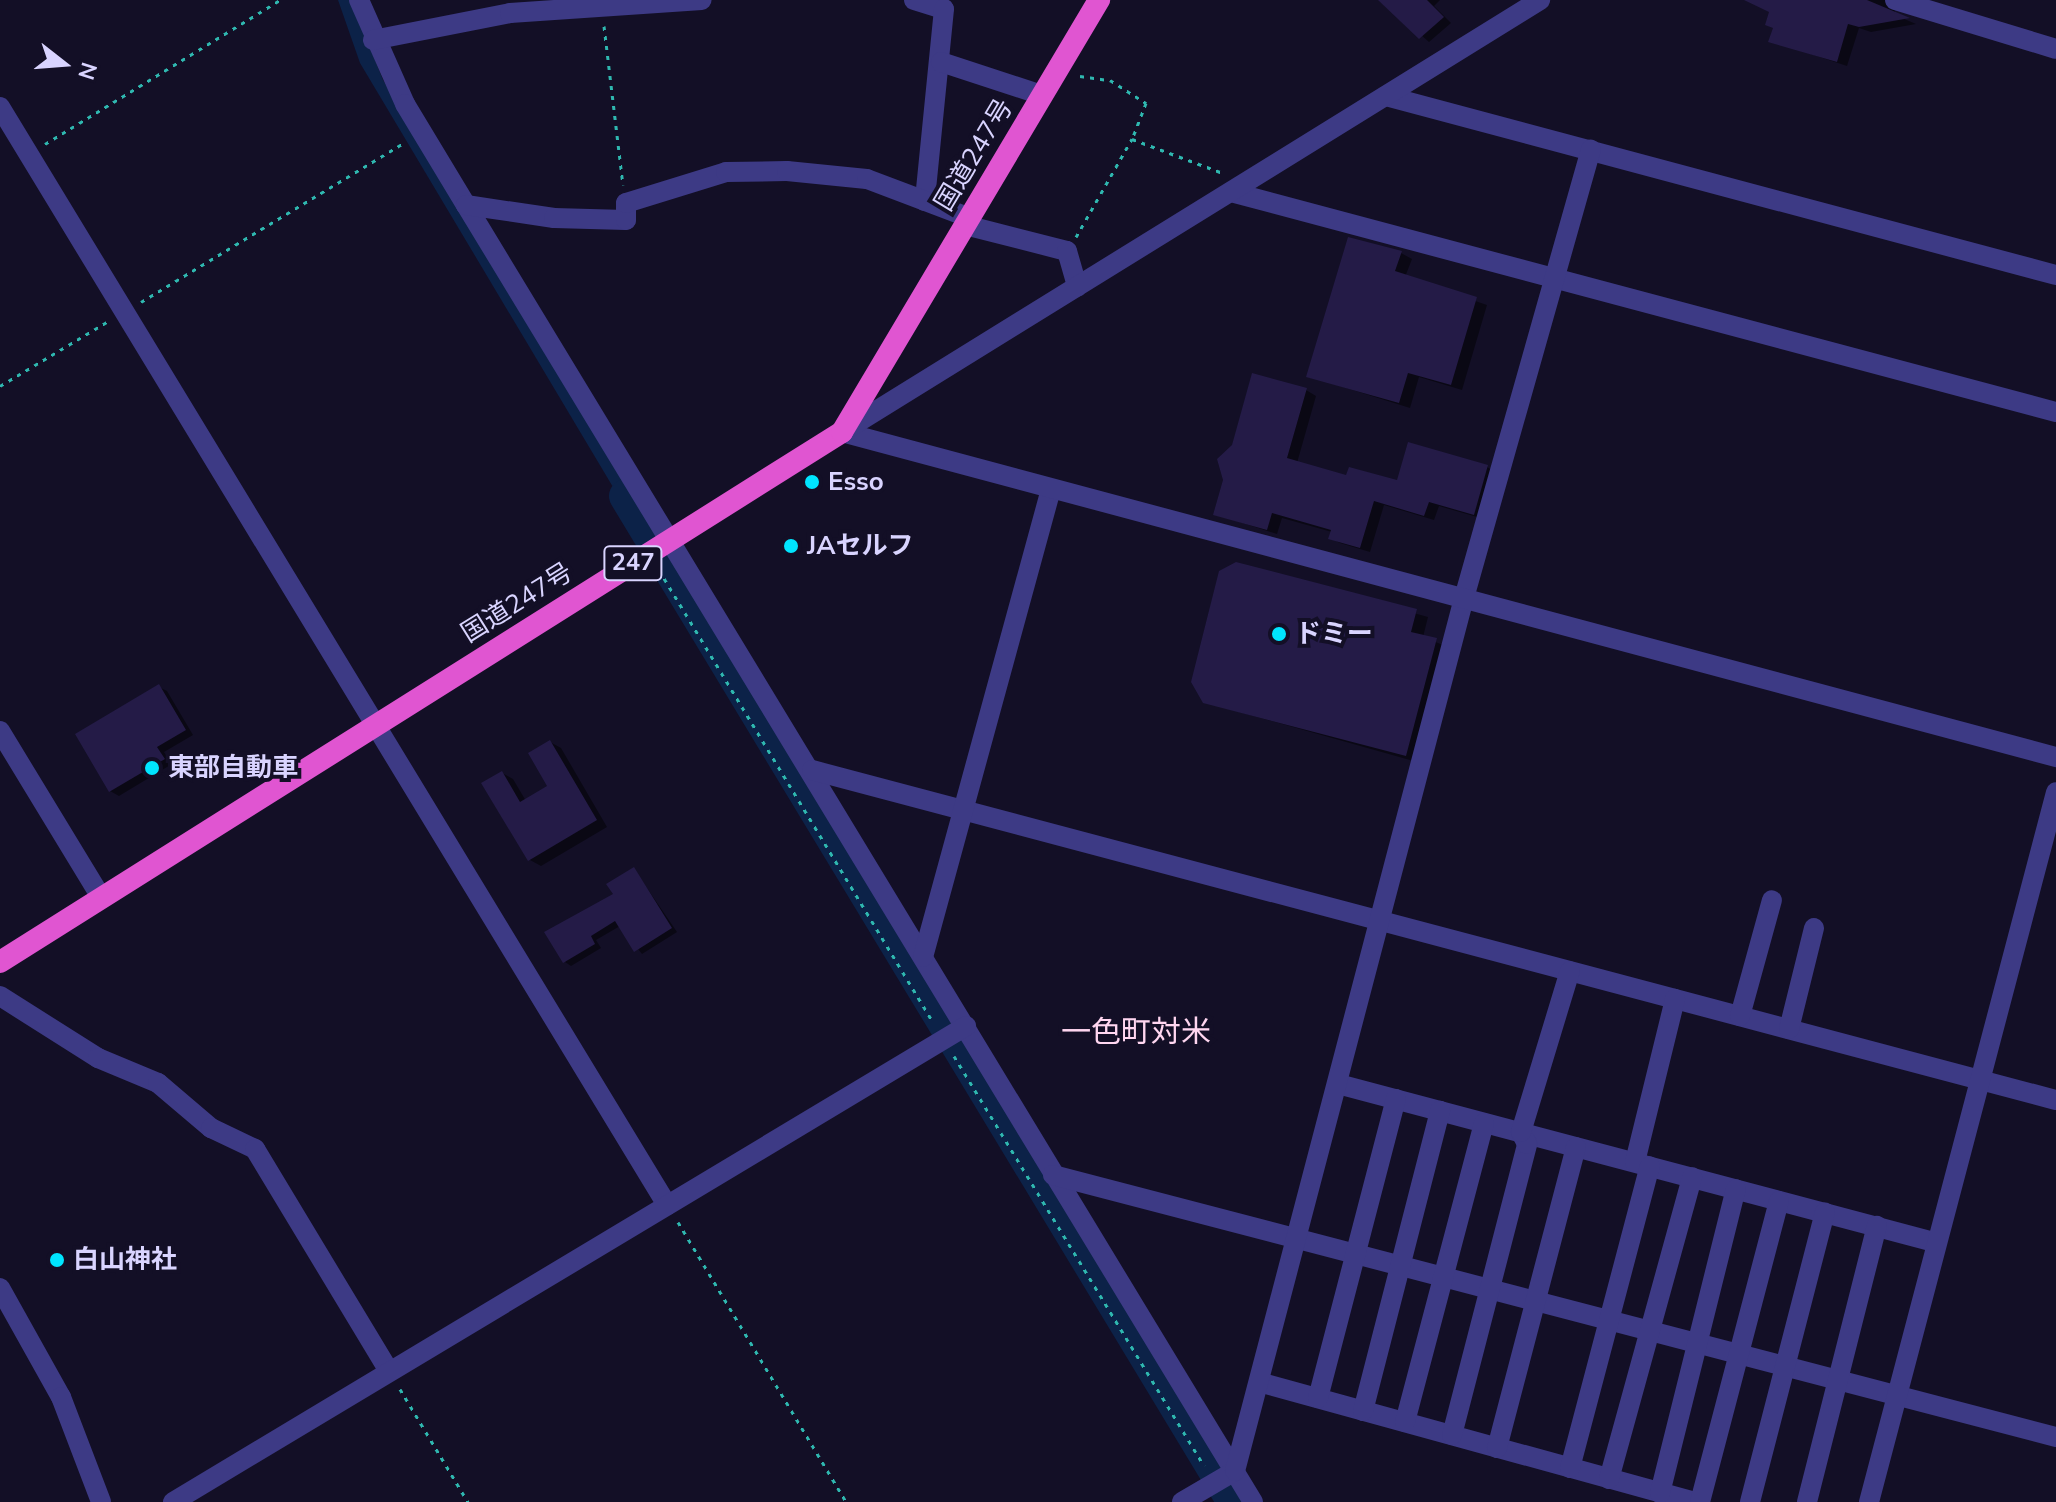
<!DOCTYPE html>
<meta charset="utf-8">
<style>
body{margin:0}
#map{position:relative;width:2056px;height:1502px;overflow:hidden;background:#130f26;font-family:"Nunito Sans","Noto Sans JP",sans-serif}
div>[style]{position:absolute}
.water>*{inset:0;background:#0c2248}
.shadow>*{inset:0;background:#0007}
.river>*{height:34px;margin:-17px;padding:0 17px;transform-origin:17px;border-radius:17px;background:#0c2248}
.building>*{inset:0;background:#241b47}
.path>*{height:3px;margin-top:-1.5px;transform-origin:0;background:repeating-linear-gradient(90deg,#2fb8b0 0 4px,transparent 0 10px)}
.minor>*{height:20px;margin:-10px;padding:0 10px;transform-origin:10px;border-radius:10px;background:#3d3a85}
.tertiary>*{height:20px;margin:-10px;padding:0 10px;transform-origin:10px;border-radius:10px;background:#3d3a85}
.trunk>*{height:22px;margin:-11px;padding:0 11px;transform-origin:11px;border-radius:11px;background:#e055d1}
.dots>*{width:22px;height:22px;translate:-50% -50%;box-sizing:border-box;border:4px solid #130f26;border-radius:50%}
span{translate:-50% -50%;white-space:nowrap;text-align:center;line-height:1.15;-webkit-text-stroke:8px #130f26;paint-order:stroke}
.shield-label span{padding:2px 6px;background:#130f26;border:2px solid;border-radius:6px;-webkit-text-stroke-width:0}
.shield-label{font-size:24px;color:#d9d4ff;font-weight:700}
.street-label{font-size:26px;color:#d9d4ff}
.poi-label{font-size:26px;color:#d9d4ff;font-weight:700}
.left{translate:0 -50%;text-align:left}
.quarter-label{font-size:30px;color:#ffd6f0}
.north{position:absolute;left:24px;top:24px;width:80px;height:80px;-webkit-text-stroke:6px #130f26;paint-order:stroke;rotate:107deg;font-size:22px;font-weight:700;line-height:32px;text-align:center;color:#d9d4ff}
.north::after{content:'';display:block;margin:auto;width:28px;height:36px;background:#d9d4ff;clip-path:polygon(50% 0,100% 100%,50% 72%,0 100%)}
</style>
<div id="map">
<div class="water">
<i style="clip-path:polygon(338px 0,351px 0,383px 80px,655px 531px,644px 539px,360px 63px)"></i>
</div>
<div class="shadow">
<i style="clip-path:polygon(1381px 0,1440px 0,1434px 6px,1451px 23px,1429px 42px)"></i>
<i style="clip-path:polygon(1766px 0,1895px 0,1895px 15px,1916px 24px,1871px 32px,1859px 28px,1847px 66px,1771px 41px,1775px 28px)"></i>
<i style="clip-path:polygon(1401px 253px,1412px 259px,1405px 277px,1487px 305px,1462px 390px,1419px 377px,1410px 408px,1308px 376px)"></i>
<i style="clip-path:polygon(1306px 390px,1316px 396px,1297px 463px,1348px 477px,1398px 483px,1487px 467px,1497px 473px,1484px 519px,1439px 506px,1434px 520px,1384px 505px,1370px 552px,1340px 543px,1330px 538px,1332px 532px,1282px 518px,1277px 534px,1215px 514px)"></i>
<i style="clip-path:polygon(1237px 564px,1428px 617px,1423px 637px,1448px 647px,1417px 762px,1204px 702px)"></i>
<i style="clip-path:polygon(159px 687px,167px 691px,193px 735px,164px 752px,172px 764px,119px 796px,110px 791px)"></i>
<i style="clip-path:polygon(550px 742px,561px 748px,607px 827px,541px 866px,530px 860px,502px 773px,513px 779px,526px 801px,550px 787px)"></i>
<i style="clip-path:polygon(634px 869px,677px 932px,642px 954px,620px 926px,596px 940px,601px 948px,571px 966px,565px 962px)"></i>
</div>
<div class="river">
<i style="left:626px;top:496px;width:1175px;rotate:58.85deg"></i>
</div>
<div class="building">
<i style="clip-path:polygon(1378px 0,1427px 0,1444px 17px,1419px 39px)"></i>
<i style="clip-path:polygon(1744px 0,1867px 0,1910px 18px,1859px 27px,1848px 24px,1837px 62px,1768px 42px,1773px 28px,1765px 25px,1769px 12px)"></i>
<i style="clip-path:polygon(1348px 237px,1402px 251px,1395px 271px,1477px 297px,1451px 385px,1408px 373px,1399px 403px,1306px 377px)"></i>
<i style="clip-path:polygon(1252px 373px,1307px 388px,1287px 458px,1346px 475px,1349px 467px,1397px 480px,1408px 442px,1488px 465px,1474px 515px,1429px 502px,1424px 516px,1374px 501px,1360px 548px,1328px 539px,1331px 530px,1272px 513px,1267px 530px,1213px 515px,1223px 480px,1217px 459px,1232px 445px)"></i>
<i style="clip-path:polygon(1236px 562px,1417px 609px,1411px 632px,1437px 638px,1406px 756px,1203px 703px,1191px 682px,1219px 571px)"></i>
<i style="clip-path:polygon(159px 684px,186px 730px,157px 747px,165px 759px,109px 792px,75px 734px)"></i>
<i style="clip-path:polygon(550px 740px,597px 820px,528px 861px,481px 783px,502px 771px,520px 802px,547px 786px,528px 753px)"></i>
<i style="clip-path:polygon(634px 867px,672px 928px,634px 952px,615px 921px,591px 936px,595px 944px,563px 963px,544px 932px,613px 894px,606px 884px)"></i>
</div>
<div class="path">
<i style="left:604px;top:26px;width:160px;rotate:83.2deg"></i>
<i style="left:1080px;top:76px;width:30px;rotate:8deg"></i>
<i style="left:1110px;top:80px;width:43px;rotate:32.6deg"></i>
<i style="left:1146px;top:103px;width:39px;rotate:111deg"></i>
<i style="left:1132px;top:139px;width:97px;rotate:20.5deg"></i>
<i style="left:45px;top:144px;width:276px;rotate:-31.5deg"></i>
<i style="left:1076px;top:237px;width:113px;rotate:-60.3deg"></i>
<i style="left:141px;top:302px;width:309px;rotate:-31.2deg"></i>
<i style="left:0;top:386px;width:125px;rotate:-30.9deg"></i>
<i style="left:659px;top:570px;width:529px;rotate:58.78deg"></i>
<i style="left:954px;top:1056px;width:480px;rotate:58.6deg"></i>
<i style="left:678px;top:1222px;width:327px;rotate:59deg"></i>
<i style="left:400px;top:1389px;width:132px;rotate:59deg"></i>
</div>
<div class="minor">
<i style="left:359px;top:0;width:114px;rotate:66.1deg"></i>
<i style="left:405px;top:104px;width:118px;rotate:58.9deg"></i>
<i style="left:466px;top:205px;width:1517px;rotate:58.75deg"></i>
<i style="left:914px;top:0;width:31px;rotate:17deg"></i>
<i style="left:944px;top:9px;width:193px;rotate:95.7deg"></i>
<i style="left:1895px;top:0;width:168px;rotate:16.9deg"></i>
<i style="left:373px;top:40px;width:140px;rotate:-11.1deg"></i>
<i style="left:510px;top:13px;width:192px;rotate:-3.9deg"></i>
<i style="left:941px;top:62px;width:106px;rotate:18.1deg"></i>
<i style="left:1386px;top:96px;width:693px;rotate:14.96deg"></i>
<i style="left:0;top:107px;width:1285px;rotate:58.72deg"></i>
<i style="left:1231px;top:192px;width:854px;rotate:14.93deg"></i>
<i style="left:466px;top:205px;width:89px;rotate:8.4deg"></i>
<i style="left:554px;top:218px;width:72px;rotate:1.6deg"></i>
<i style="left:626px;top:220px;width:17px;rotate:-90deg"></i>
<i style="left:626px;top:203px;width:105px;rotate:-17.2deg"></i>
<i style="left:726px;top:172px;width:61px;rotate:-0.9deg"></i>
<i style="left:787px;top:171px;width:80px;rotate:5.7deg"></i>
<i style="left:867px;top:179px;width:110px;rotate:20.7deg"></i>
<i style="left:965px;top:225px;width:105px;rotate:14.3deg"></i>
<i style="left:1067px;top:251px;width:37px;rotate:74deg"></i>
<i style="left:0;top:731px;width:194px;rotate:58.7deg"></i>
<i style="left:812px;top:770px;width:1287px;rotate:14.86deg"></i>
<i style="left:923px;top:957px;width:484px;rotate:-74.7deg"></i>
<i style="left:0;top:996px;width:116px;rotate:32.3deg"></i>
<i style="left:98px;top:1058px;width:65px;rotate:22.6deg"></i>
<i style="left:158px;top:1083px;width:70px;rotate:40.3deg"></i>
<i style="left:211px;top:1128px;width:49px;rotate:25.5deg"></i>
<i style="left:255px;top:1149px;width:259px;rotate:58.9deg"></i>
<i style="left:1740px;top:1016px;width:120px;rotate:-74.6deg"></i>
<i style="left:1789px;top:1029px;width:104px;rotate:-76.1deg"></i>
<i style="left:1338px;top:1084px;width:617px;rotate:14.85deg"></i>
<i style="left:1635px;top:1162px;width:168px;rotate:-76.2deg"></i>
<i style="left:1053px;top:1175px;width:1037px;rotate:14.64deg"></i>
<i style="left:0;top:1288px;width:125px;rotate:60.8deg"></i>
<i style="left:61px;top:1397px;width:112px;rotate:69.1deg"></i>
<i style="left:1259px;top:1382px;width:451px;rotate:15.4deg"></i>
<i style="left:1318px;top:1398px;width:309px;rotate:-75.4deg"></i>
<i style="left:1363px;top:1411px;width:310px;rotate:-75.6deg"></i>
<i style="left:1405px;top:1422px;width:309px;rotate:-75.2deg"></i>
<i style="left:1452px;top:1435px;width:301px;rotate:-75.5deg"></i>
<i style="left:1527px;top:1144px;width:13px;rotate:-117deg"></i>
<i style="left:1521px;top:1132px;width:168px;rotate:-73.1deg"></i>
<i style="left:1497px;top:1448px;width:311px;rotate:-75.3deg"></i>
<i style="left:1570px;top:1468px;width:312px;rotate:-75.2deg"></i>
<i style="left:1609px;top:1479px;width:313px;rotate:-74.6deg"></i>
<i style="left:1660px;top:1493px;width:313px;rotate:-76deg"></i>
<i style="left:173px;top:1502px;width:925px;rotate:-30.97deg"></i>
<i style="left:1182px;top:1502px;width:61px;rotate:-30.3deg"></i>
<i style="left:1235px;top:1471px;width:903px;rotate:-75.3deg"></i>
<i style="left:1464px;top:598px;width:466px;rotate:-74.2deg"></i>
<i style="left:1700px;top:1502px;width:311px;rotate:-75.3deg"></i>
<i style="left:1750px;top:1502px;width:299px;rotate:-75.5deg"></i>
<i style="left:1807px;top:1502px;width:285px;rotate:-75.8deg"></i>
<i style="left:1869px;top:1502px;width:734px;rotate:-75.24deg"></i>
</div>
<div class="tertiary">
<i style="left:842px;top:432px;width:1257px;rotate:14.99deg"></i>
<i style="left:842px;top:432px;width:821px;rotate:-31.75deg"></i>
</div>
<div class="trunk">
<i style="left:0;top:962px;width:995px;rotate:-32.19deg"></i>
<i style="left:842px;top:432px;width:503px;rotate:-59.25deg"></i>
</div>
<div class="dots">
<i style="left:812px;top:482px;background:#00e5ff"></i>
<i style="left:791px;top:546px;background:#00e5ff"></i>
<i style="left:1279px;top:634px;background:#00e5ff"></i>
<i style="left:152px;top:768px;background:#00e5ff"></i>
<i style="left:57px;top:1260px;background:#00e5ff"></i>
</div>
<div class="shield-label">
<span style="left:633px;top:563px">247</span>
</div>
<div class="street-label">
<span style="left:974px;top:155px;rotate:-59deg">国道247号</span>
<span style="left:517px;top:603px;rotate:-32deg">国道247号</span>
</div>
<div class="poi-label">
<span class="left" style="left:828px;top:482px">Esso</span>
<span class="left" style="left:807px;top:546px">JAセルフ</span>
<span class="left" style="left:1295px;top:634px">ドミー</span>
<span class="left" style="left:168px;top:768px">東部自動車</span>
<span class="left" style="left:73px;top:1260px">白山神社</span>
</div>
<div class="quarter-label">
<span style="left:1136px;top:1033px">一色町対米</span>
</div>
<div class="north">N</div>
</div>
